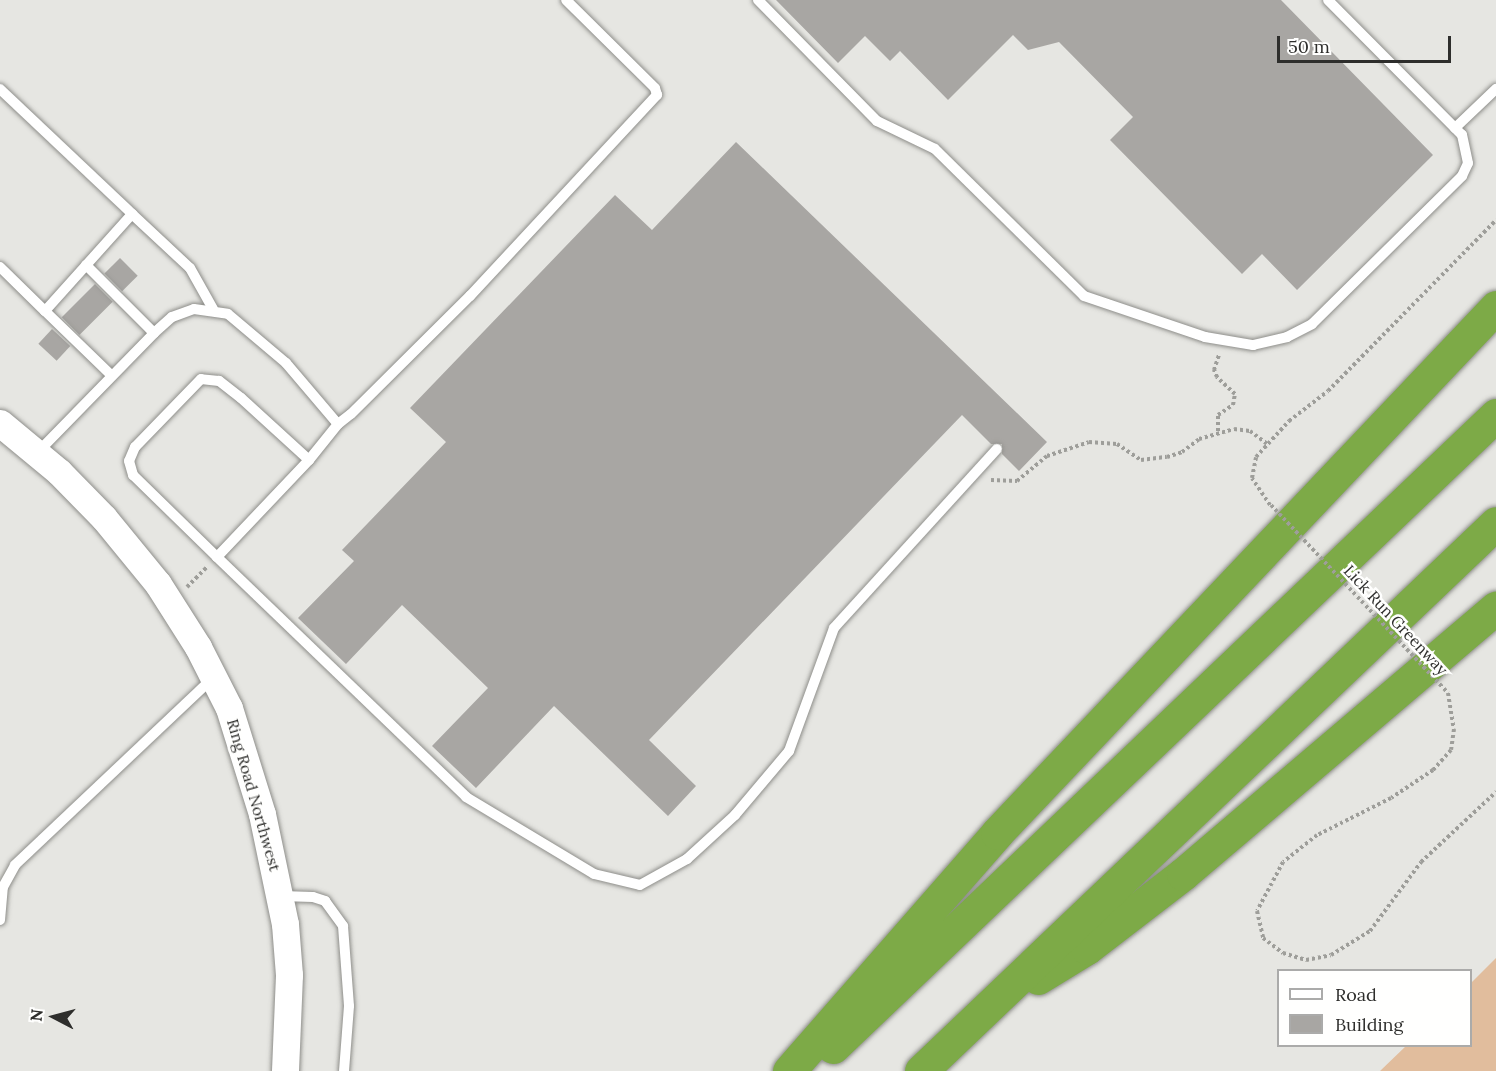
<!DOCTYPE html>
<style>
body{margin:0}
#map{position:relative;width:1496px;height:1071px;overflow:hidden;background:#e6e6e2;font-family:Lora,serif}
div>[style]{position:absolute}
.green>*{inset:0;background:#e1bd9d}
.building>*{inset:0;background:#a8a6a3;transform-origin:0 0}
.path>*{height:4px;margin-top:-2px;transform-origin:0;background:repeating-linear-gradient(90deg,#9e9e9a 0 3px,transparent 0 6px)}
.roads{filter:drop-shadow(0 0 2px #8e8e8a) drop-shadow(0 0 2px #8e8e8a)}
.service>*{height:10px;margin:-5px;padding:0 5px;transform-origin:5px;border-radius:5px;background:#fff}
.tertiary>*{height:27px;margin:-13.5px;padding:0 13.5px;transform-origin:13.5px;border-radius:13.5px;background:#fff}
.motorway>*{height:33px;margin:-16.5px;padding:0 16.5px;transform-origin:16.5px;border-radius:16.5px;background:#7daa47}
.path-bridge>*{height:4px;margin-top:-2px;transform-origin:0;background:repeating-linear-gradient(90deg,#9e9e9a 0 3px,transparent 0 6px)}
span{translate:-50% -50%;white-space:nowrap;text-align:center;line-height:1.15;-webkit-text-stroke:5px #fffffe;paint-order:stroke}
.street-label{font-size:16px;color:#2e2e2c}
.legend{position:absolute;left:1277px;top:969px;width:195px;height:78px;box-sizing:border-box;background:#fffffe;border:2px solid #ababaa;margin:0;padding:8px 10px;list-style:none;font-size:18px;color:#2e2e2c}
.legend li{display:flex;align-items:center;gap:12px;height:30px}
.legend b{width:30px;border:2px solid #ababaa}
.north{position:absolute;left:24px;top:987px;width:60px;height:60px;-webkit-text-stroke:4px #fffffe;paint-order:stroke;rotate:276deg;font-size:16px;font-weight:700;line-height:24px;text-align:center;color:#2e2e2c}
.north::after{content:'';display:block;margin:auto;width:21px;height:27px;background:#2e2e2c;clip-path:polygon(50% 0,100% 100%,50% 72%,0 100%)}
.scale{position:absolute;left:1277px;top:36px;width:174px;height:27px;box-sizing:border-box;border:3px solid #2e2e2c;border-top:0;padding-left:8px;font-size:18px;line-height:21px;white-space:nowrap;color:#2e2e2c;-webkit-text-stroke:4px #fffffe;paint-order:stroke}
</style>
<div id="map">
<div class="green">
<i style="clip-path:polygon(1496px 958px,1496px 1071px,1380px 1071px,1406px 1046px,1470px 1046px,1471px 983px)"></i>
</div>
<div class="building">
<i style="clip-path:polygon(776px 0,1281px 0,1433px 155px,1297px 290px,1262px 254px,1242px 274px,1110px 140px,1133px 117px,1059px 42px,1028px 50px,1013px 35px,948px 100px,900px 51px,890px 61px,865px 36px,838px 63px)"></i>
<i style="clip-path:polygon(736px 142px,1047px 442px,1019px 471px,1002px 454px,1002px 444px,991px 444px,962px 415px,649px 740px,696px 786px,668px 816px,554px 706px,476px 788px,432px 746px,488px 688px,402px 605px,346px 664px,298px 618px,354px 561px,342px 550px,446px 442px,410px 408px,615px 195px,652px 230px)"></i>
<i style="left:120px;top:258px;width:25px;height:22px;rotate:45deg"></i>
<i style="left:95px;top:284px;width:25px;height:47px;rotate:45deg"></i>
<i style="left:52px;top:329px;width:25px;height:20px;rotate:43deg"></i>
</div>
<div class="path">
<i style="left:1218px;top:431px;width:16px;rotate:-90deg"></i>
<i style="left:1218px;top:415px;width:18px;rotate:-34deg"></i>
<i style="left:1233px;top:405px;width:11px;rotate:-80deg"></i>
<i style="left:1235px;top:394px;width:25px;rotate:-137deg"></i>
<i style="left:1217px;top:377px;width:8px;rotate:-113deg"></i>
<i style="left:1214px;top:370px;width:16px;rotate:-72deg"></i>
<i style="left:991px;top:480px;width:26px;rotate:2deg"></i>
<i style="left:1017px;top:481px;width:39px;rotate:-40deg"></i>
<i style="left:1047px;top:456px;width:44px;rotate:-18.4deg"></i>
<i style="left:1089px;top:442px;width:28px;rotate:4deg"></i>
<i style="left:1117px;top:444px;width:29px;rotate:34deg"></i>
<i style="left:1141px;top:460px;width:26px;rotate:-7deg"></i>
<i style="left:1167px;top:457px;width:16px;rotate:-18deg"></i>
<i style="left:1182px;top:452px;width:21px;rotate:-37deg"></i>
<i style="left:1199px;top:439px;width:36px;rotate:-16deg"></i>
<i style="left:1234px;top:429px;width:16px;rotate:7deg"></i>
<i style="left:1250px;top:431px;width:21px;rotate:37deg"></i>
<i style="left:1270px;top:505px;width:32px;rotate:-124deg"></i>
<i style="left:1252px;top:478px;width:21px;rotate:-79deg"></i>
<i style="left:1256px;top:457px;width:49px;rotate:-47.5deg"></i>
<i style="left:1289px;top:421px;width:49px;rotate:-37.6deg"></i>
<i style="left:1328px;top:391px;width:240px;rotate:-45.5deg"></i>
<i style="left:187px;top:587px;width:28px;rotate:-45deg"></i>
<i style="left:1448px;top:693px;width:36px;rotate:81deg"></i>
<i style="left:1454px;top:729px;width:21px;rotate:98deg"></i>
<i style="left:1451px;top:750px;width:27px;rotate:132deg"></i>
<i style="left:1433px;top:770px;width:50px;rotate:146.3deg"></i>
<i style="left:1391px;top:798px;width:83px;rotate:153.4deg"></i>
<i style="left:1317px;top:835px;width:43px;rotate:141.5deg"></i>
<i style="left:1283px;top:862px;width:55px;rotate:118deg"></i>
<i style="left:1257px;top:911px;width:28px;rotate:77deg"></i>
<i style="left:1263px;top:938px;width:25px;rotate:37deg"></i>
<i style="left:1283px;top:953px;width:24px;rotate:17deg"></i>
<i style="left:1306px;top:960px;width:25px;rotate:-11deg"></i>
<i style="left:1331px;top:955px;width:46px;rotate:-31.6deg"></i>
<i style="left:1370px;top:931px;width:86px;rotate:-53.5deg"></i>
<i style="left:1421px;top:862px;width:103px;rotate:-43deg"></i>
</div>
<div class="roads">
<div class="service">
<i style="left:758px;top:0;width:170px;rotate:45.5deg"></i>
<i style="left:877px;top:121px;width:64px;rotate:25.8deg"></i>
<i style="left:935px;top:149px;width:209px;rotate:44.6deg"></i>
<i style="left:1084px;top:296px;width:128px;rotate:18.7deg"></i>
<i style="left:1205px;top:337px;width:49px;rotate:9.5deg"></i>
<i style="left:1253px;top:345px;width:35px;rotate:-13deg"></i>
<i style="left:1287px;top:337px;width:28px;rotate:-27deg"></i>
<i style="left:1312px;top:324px;width:211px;rotate:-44.6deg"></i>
<i style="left:1462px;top:176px;width:14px;rotate:-65deg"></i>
<i style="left:1468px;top:163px;width:29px;rotate:-102deg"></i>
<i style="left:1462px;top:135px;width:190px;rotate:-134.8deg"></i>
<i style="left:0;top:89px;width:182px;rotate:43.4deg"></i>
<i style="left:1455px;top:128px;width:57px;rotate:-43.6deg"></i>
<i style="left:86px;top:265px;width:96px;rotate:45deg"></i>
<i style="left:0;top:267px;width:63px;rotate:44.4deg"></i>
<i style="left:45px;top:311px;width:130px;rotate:-48.1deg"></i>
<i style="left:132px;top:214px;width:79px;rotate:43deg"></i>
<i style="left:190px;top:268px;width:47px;rotate:60.7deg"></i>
<i style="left:45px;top:311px;width:92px;rotate:44.1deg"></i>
<i style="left:38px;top:452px;width:166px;rotate:-45.7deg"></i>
<i style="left:154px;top:333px;width:24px;rotate:-42deg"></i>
<i style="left:172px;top:317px;width:23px;rotate:-20deg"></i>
<i style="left:194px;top:309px;width:34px;rotate:8deg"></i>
<i style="left:228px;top:314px;width:76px;rotate:40.2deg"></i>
<i style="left:286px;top:363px;width:80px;rotate:49.6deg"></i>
<i style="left:338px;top:424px;width:16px;rotate:-38deg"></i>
<i style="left:351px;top:414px;width:168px;rotate:-44.8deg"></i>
<i style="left:470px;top:296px;width:275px;rotate:-47.1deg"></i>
<i style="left:657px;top:95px;width:7px;rotate:-106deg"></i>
<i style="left:655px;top:88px;width:125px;rotate:-135.3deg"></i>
<i style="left:309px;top:460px;width:92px;rotate:-137.6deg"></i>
<i style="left:241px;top:398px;width:28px;rotate:-142deg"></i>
<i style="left:219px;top:381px;width:18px;rotate:-174deg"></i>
<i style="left:201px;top:379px;width:95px;rotate:134.1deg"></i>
<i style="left:135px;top:447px;width:15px;rotate:113deg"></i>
<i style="left:129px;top:461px;width:15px;rotate:74deg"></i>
<i style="left:133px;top:475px;width:117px;rotate:44.3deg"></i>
<i style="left:217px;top:557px;width:134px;rotate:-46.5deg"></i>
<i style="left:309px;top:460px;width:46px;rotate:-51.1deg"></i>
<i style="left:217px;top:557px;width:346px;rotate:43.9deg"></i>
<i style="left:466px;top:797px;width:149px;rotate:31deg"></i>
<i style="left:594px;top:874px;width:47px;rotate:13.4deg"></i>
<i style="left:640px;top:885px;width:54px;rotate:-29deg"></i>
<i style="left:687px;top:859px;width:65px;rotate:-42.5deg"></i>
<i style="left:735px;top:815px;width:84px;rotate:-49.8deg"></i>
<i style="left:789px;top:751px;width:131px;rotate:-69.9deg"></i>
<i style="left:834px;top:628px;width:242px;rotate:-47.7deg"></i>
<i style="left:281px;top:896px;width:32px;rotate:2deg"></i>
<i style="left:313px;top:897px;width:13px;rotate:18deg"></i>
<i style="left:325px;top:901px;width:31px;rotate:54deg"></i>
<i style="left:343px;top:926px;width:80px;rotate:85.7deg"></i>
<i style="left:349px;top:1006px;width:65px;rotate:94.4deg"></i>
<i style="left:0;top:920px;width:33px;rotate:-85deg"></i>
<i style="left:3px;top:887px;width:25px;rotate:-61deg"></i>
<i style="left:15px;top:865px;width:271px;rotate:-43.4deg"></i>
</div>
<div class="tertiary">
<i style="left:0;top:423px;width:77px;rotate:39.7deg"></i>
<i style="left:59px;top:472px;width:64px;rotate:45.6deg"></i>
<i style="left:104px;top:518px;width:85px;rotate:50.7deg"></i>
<i style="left:158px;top:584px;width:75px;rotate:57.6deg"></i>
<i style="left:198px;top:647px;width:68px;rotate:63.1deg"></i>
<i style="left:229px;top:708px;width:111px;rotate:72.7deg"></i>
<i style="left:262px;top:814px;width:112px;rotate:78.2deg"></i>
<i style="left:285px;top:924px;width:51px;rotate:85.5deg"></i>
<i style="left:289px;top:975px;width:96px;rotate:92.4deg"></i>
</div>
<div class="motorway">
<i style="left:1038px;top:978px;width:57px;rotate:-31.5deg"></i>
<i style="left:1087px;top:948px;width:121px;rotate:-37.6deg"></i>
<i style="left:1183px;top:874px;width:411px;rotate:-40.4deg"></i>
<i style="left:833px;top:1047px;width:916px;rotate:-43.63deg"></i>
<i style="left:789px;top:1071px;width:316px;rotate:-48.8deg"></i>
<i style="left:997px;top:833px;width:725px;rotate:-46.51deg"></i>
<i style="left:921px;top:1071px;width:794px;rotate:-43.62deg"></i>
</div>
</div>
<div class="path-bridge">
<i style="left:1271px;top:505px;width:258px;rotate:46.7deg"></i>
</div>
<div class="street-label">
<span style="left:1396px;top:620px;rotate:47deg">Lick Run Greenway</span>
<span style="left:254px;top:795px;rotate:74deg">Ring Road Northwest</span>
</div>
<ul class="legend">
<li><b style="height:8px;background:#fff"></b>Road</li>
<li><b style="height:16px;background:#a8a6a3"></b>Building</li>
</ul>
<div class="north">N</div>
<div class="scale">50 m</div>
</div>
